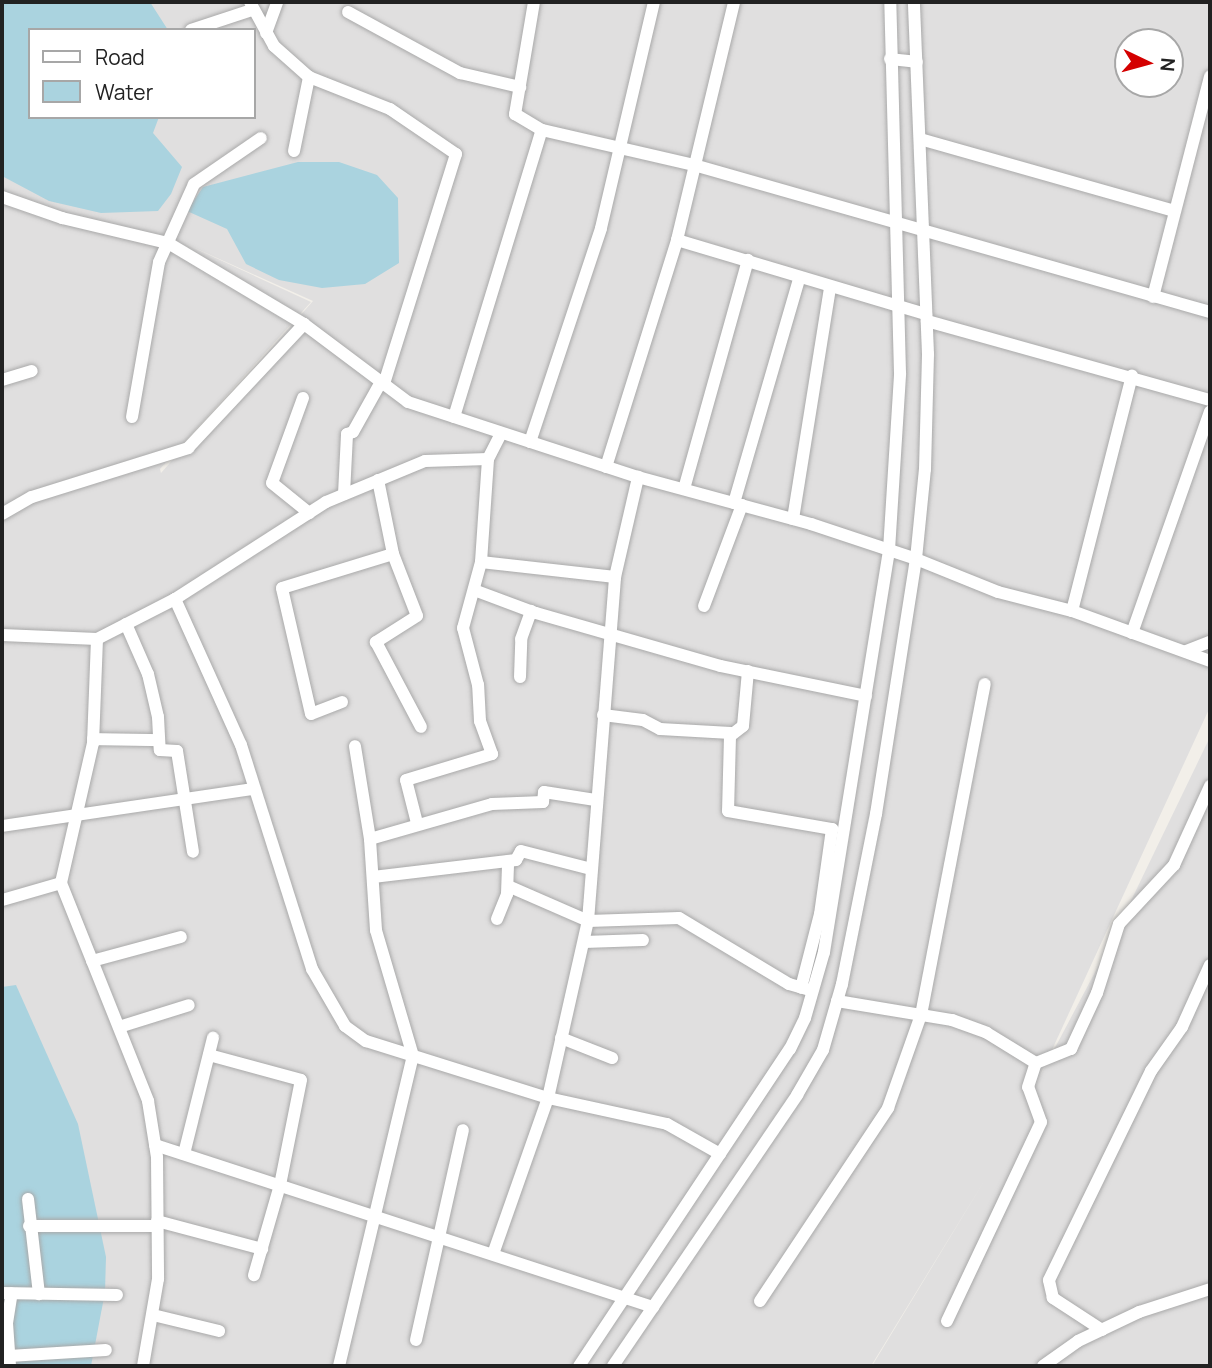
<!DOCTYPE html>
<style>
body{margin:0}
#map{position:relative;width:1212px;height:1368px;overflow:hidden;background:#f2efe9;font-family:Manrope,sans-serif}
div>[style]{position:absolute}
.residential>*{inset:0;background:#e0dfdf}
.water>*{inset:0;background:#aad3df}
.roads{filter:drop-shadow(0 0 2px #a9a9a9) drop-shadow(0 0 2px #a9a9a9)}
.minor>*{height:12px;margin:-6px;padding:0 6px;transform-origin:6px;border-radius:6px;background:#fff}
span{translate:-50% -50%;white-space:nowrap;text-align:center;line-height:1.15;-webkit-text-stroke:6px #fff;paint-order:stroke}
.frame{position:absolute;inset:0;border:4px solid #222;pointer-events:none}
.legend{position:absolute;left:28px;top:28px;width:228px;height:91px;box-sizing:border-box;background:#fff;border:2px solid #a7a7a7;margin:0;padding:9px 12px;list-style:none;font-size:21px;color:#222}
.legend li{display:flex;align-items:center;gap:14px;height:35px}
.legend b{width:35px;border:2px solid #a7a7a7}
.north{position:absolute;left:1114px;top:28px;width:70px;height:70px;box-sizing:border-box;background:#fff;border:2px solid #a7a7a7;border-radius:50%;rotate:95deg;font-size:19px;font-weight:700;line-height:28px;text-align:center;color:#222}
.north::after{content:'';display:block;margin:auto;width:24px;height:32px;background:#d40000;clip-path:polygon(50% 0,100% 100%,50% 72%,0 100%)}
</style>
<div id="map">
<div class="residential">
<i style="clip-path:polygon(evenodd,2px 2px,1210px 2px,1210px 707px,1039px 1078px,1112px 940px,1210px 737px,1210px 1366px,872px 1366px,986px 1178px,871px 1366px,2px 1366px,2px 2px,30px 30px,254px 30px,254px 117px,30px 117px,30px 30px,2px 2px,1128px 42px,1170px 42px,1170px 84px,1128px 84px,1128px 42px,2px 2px,177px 240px,313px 301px,161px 473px,160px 469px,311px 302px,177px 240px)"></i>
</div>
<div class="water">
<i style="clip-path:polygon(2px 2px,150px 2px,168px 30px,30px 30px,30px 117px,159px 117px,153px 133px,182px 167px,171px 194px,158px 211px,101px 213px,49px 201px,2px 176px)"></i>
<i style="clip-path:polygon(298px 162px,339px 162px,377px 175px,398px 198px,399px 263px,365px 284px,322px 288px,279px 280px,246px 264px,227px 229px,187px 211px,203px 187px)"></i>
<i style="clip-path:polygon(16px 985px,78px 1124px,106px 1257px,105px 1292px,91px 1366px,2px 1366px,2px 987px)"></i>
</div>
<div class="roads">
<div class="minor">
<i style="left:250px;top:2px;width:50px;rotate:61.4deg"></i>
<i style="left:274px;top:46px;width:47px;rotate:41.5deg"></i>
<i style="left:309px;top:77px;width:87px;rotate:21.6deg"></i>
<i style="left:390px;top:109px;width:80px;rotate:34.3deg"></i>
<i style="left:456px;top:154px;width:241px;rotate:107.4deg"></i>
<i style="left:534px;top:2px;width:114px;rotate:99.6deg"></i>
<i style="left:515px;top:114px;width:31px;rotate:31deg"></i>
<i style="left:542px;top:130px;width:156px;rotate:13deg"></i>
<i style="left:694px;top:165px;width:537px;rotate:15.9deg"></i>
<i style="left:348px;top:12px;width:128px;rotate:28.6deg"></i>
<i style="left:460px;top:73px;width:62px;rotate:13.1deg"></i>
<i style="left:191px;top:30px;width:64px;rotate:-18.2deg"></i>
<i style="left:266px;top:33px;width:33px;rotate:-70deg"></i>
<i style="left:890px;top:59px;width:27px;rotate:6deg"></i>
<i style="left:920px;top:139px;width:264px;rotate:15.8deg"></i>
<i style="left:294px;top:151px;width:76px;rotate:-78.5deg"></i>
<i style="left:2px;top:197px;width:64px;rotate:19.3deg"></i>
<i style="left:62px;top:218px;width:109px;rotate:13.3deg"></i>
<i style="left:168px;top:243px;width:158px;rotate:30.8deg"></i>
<i style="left:677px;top:240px;width:260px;rotate:16.6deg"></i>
<i style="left:1153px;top:297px;width:228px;rotate:-75.5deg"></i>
<i style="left:927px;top:321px;width:294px;rotate:15.6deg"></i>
<i style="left:2px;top:380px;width:31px;rotate:-17deg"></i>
<i style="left:303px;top:398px;width:90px;rotate:110deg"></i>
<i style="left:272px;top:483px;width:48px;rotate:39deg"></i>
<i style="left:132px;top:417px;width:157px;rotate:-80.1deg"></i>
<i style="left:159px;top:262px;width:85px;rotate:-65.8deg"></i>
<i style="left:194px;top:184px;width:81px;rotate:-34.5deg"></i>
<i style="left:454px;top:417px;width:300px;rotate:-73deg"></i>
<i style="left:530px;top:442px;width:225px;rotate:-71.6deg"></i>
<i style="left:601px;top:228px;width:232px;rotate:-76.8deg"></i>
<i style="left:606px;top:467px;width:238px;rotate:-72.6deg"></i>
<i style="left:677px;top:240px;width:245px;rotate:-76.5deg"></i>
<i style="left:378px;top:480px;width:76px;rotate:78.5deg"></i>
<i style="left:393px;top:554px;width:66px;rotate:68.8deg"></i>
<i style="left:417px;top:616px;width:49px;rotate:147.6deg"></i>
<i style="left:376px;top:642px;width:96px;rotate:62.1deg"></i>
<i style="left:684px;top:489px;width:238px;rotate:-74.4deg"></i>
<i style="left:344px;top:494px;width:60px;rotate:-87.1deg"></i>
<i style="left:347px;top:434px;width:6px;rotate:-18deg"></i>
<i style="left:353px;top:432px;width:57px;rotate:-60.8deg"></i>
<i style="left:734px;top:503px;width:233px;rotate:-73.8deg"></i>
<i style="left:2px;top:514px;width:34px;rotate:-30deg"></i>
<i style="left:32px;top:497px;width:164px;rotate:-17.4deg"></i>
<i style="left:188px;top:448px;width:170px;rotate:-46.9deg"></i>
<i style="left:304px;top:324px;width:130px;rotate:36.9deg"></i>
<i style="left:408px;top:402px;width:242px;rotate:18.1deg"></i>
<i style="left:638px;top:477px;width:179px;rotate:15.2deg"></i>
<i style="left:811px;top:524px;width:111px;rotate:18.4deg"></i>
<i style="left:916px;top:559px;width:88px;rotate:21.9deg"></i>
<i style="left:998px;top:592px;width:76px;rotate:14.4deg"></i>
<i style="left:1072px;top:611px;width:147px;rotate:19.9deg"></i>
<i style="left:793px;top:519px;width:234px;rotate:-80.9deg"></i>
<i style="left:481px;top:562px;width:135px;rotate:6.4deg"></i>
<i style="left:474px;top:590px;width:66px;rotate:20.4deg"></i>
<i style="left:536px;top:613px;width:192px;rotate:16deg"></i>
<i style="left:721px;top:666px;width:148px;rotate:11.7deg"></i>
<i style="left:175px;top:599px;width:160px;rotate:65.7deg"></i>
<i style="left:241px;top:745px;width:235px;rotate:72.4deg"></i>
<i style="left:312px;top:969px;width:66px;rotate:59.9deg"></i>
<i style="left:345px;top:1026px;width:26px;rotate:36deg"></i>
<i style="left:366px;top:1041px;width:191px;rotate:17.4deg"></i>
<i style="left:548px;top:1098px;width:122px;rotate:12.3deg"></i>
<i style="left:667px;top:1124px;width:61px;rotate:29.5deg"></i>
<i style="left:704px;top:606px;width:108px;rotate:-69.4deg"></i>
<i style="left:1072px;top:611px;width:243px;rotate:-75.7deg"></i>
<i style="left:126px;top:624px;width:55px;rotate:66.3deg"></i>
<i style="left:148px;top:674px;width:44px;rotate:76.9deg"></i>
<i style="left:158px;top:717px;width:33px;rotate:87deg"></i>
<i style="left:160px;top:750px;width:17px;rotate:3deg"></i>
<i style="left:177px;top:751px;width:102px;rotate:81deg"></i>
<i style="left:1132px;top:633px;width:235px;rotate:-70.6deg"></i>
<i style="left:2px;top:635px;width:95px;rotate:2.4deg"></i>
<i style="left:97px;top:639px;width:88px;rotate:-27.1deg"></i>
<i style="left:175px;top:599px;width:179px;rotate:-32.7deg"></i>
<i style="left:326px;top:502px;width:107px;rotate:-22.5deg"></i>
<i style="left:425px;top:461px;width:63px;rotate:-1.8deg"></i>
<i style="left:97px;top:639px;width:104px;rotate:92.2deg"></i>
<i style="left:93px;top:743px;width:144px;rotate:102.9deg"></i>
<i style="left:61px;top:883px;width:235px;rotate:68.2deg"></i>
<i style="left:148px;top:1101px;width:57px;rotate:80.9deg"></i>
<i style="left:157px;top:1157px;width:122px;rotate:89.5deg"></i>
<i style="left:158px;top:1279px;width:88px;rotate:99.8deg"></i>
<i style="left:1186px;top:651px;width:26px;rotate:-21deg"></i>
<i style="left:748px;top:671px;width:55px;rotate:95.2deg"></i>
<i style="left:743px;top:726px;width:16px;rotate:142deg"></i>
<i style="left:730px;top:736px;width:75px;rotate:91.5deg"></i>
<i style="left:728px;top:811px;width:106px;rotate:9.8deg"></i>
<i style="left:832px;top:829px;width:86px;rotate:98deg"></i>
<i style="left:820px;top:914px;width:76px;rotate:104.4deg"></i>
<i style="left:520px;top:677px;width:38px;rotate:-88deg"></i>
<i style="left:521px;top:639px;width:30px;rotate:-70deg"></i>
<i style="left:342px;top:702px;width:33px;rotate:159deg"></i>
<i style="left:311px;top:714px;width:129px;rotate:-103deg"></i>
<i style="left:282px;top:588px;width:116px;rotate:-17deg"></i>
<i style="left:603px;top:715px;width:40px;rotate:7.1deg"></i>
<i style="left:643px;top:720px;width:19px;rotate:28deg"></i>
<i style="left:660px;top:729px;width:71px;rotate:3.2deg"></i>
<i style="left:93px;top:739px;width:66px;rotate:0.9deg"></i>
<i style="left:417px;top:823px;width:44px;rotate:-104.3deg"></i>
<i style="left:406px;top:780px;width:90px;rotate:-16.8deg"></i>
<i style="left:492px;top:754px;width:35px;rotate:-110deg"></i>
<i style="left:480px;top:721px;width:36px;rotate:-93deg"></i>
<i style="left:478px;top:685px;width:59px;rotate:-104.7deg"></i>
<i style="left:463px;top:628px;width:68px;rotate:-74.7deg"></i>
<i style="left:481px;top:562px;width:103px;rotate:-86.1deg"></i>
<i style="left:488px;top:459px;width:29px;rotate:-63deg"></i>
<i style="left:2px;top:826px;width:255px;rotate:-8.4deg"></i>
<i style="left:370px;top:839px;width:127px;rotate:-16deg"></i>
<i style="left:492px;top:804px;width:51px;rotate:-2.2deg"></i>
<i style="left:543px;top:802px;width:10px;rotate:-84deg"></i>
<i style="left:544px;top:792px;width:52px;rotate:8.9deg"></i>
<i style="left:373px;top:877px;width:144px;rotate:-6.8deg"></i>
<i style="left:516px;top:860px;width:10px;rotate:-61deg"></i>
<i style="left:521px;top:851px;width:72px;rotate:14.4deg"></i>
<i style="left:508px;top:886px;width:87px;rotate:23.6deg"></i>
<i style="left:588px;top:921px;width:91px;rotate:-1.9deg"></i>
<i style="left:679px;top:918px;width:128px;rotate:31deg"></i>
<i style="left:789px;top:984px;width:19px;rotate:16deg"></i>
<i style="left:2px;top:900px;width:61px;rotate:-16.1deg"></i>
<i style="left:497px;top:919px;width:27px;rotate:-68deg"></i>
<i style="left:507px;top:894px;width:33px;rotate:-88deg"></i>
<i style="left:584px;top:942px;width:59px;rotate:-1.9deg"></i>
<i style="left:92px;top:961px;width:92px;rotate:-15.1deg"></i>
<i style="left:837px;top:1001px;width:117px;rotate:9.4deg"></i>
<i style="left:952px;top:1020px;width:37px;rotate:20deg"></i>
<i style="left:987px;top:1033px;width:57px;rotate:31.5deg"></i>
<i style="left:1036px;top:1063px;width:38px;rotate:-22deg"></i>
<i style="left:1071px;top:1049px;width:62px;rotate:-65.1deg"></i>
<i style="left:1097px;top:993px;width:72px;rotate:-72.3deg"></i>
<i style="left:1119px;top:924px;width:81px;rotate:-47deg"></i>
<i style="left:1174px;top:865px;width:87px;rotate:-65.5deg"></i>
<i style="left:119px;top:1027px;width:73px;rotate:-17.4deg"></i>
<i style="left:561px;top:1038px;width:55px;rotate:21.4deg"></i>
<i style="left:209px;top:1055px;width:95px;rotate:15.2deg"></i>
<i style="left:301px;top:1080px;width:107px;rotate:101.3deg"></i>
<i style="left:280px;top:1185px;width:94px;rotate:106.1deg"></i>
<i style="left:155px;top:1145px;width:524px;rotate:18.02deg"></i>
<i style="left:184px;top:1154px;width:120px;rotate:-76deg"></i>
<i style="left:28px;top:1199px;width:96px;rotate:83.4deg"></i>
<i style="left:157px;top:1221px;width:109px;rotate:14.9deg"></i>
<i style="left:29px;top:1226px;width:129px"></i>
<i style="left:493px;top:1254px;width:165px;rotate:-70.6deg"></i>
<i style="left:548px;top:1098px;width:181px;rotate:-77.3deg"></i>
<i style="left:588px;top:921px;width:345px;rotate:-85.5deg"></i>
<i style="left:615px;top:577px;width:103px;rotate:-77deg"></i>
<i style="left:2px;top:1293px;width:115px;rotate:1deg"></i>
<i style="left:760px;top:1301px;width:232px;rotate:-56.4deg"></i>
<i style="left:888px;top:1108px;width:99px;rotate:-70.5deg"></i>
<i style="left:921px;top:1015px;width:337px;rotate:-79.1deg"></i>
<i style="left:153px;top:1315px;width:68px;rotate:13.6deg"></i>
<i style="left:947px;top:1321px;width:220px;rotate:-64.7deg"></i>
<i style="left:1041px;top:1122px;width:37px;rotate:-110deg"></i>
<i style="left:1028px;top:1087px;width:25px;rotate:-72deg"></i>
<i style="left:1102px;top:1330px;width:59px;rotate:-146.9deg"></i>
<i style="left:1053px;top:1298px;width:18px;rotate:-103deg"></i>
<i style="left:1049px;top:1280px;width:233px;rotate:-64deg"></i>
<i style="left:1151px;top:1071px;width:54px;rotate:-54.8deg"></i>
<i style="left:1182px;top:1027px;width:68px;rotate:-65.7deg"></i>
<i style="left:416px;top:1340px;width:215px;rotate:-77.4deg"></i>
<i style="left:9px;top:1356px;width:97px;rotate:-3.5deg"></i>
<i style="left:10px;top:1366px;width:43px;rotate:-94deg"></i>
<i style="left:7px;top:1323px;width:30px;rotate:-81deg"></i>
<i style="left:339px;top:1366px;width:319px;rotate:-76.6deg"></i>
<i style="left:413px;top:1056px;width:131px;rotate:-106.4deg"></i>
<i style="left:376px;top:930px;width:91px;rotate:-93.8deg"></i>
<i style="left:370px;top:839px;width:94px;rotate:-99.2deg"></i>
<i style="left:579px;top:1366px;width:381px;rotate:-56.4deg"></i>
<i style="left:790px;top:1049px;width:34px;rotate:-64deg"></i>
<i style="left:805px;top:1018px;width:69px;rotate:-73.9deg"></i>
<i style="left:824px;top:952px;width:407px;rotate:-80.8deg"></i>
<i style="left:889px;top:550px;width:177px;rotate:-86.4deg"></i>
<i style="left:900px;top:373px;width:371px;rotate:-91.5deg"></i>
<i style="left:613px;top:1366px;width:328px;rotate:-55.8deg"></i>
<i style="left:797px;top:1095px;width:52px;rotate:-60deg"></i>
<i style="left:823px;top:1050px;width:69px;rotate:-73.9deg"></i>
<i style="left:842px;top:984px;width:173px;rotate:-78.7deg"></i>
<i style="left:876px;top:814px;width:258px;rotate:-81.1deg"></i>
<i style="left:916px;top:559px;width:90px;rotate:-84.3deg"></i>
<i style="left:925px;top:469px;width:115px;rotate:-88.5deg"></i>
<i style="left:928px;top:354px;width:352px;rotate:-92.3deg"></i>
<i style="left:1043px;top:1366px;width:43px;rotate:-35.5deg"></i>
<i style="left:1078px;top:1341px;width:68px;rotate:-25.4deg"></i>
<i style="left:1139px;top:1312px;width:75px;rotate:-17.9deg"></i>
</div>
</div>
<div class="frame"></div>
<ul class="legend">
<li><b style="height:9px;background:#fff"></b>Road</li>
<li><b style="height:19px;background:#aad3df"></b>Water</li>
</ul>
<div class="north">N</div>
</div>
